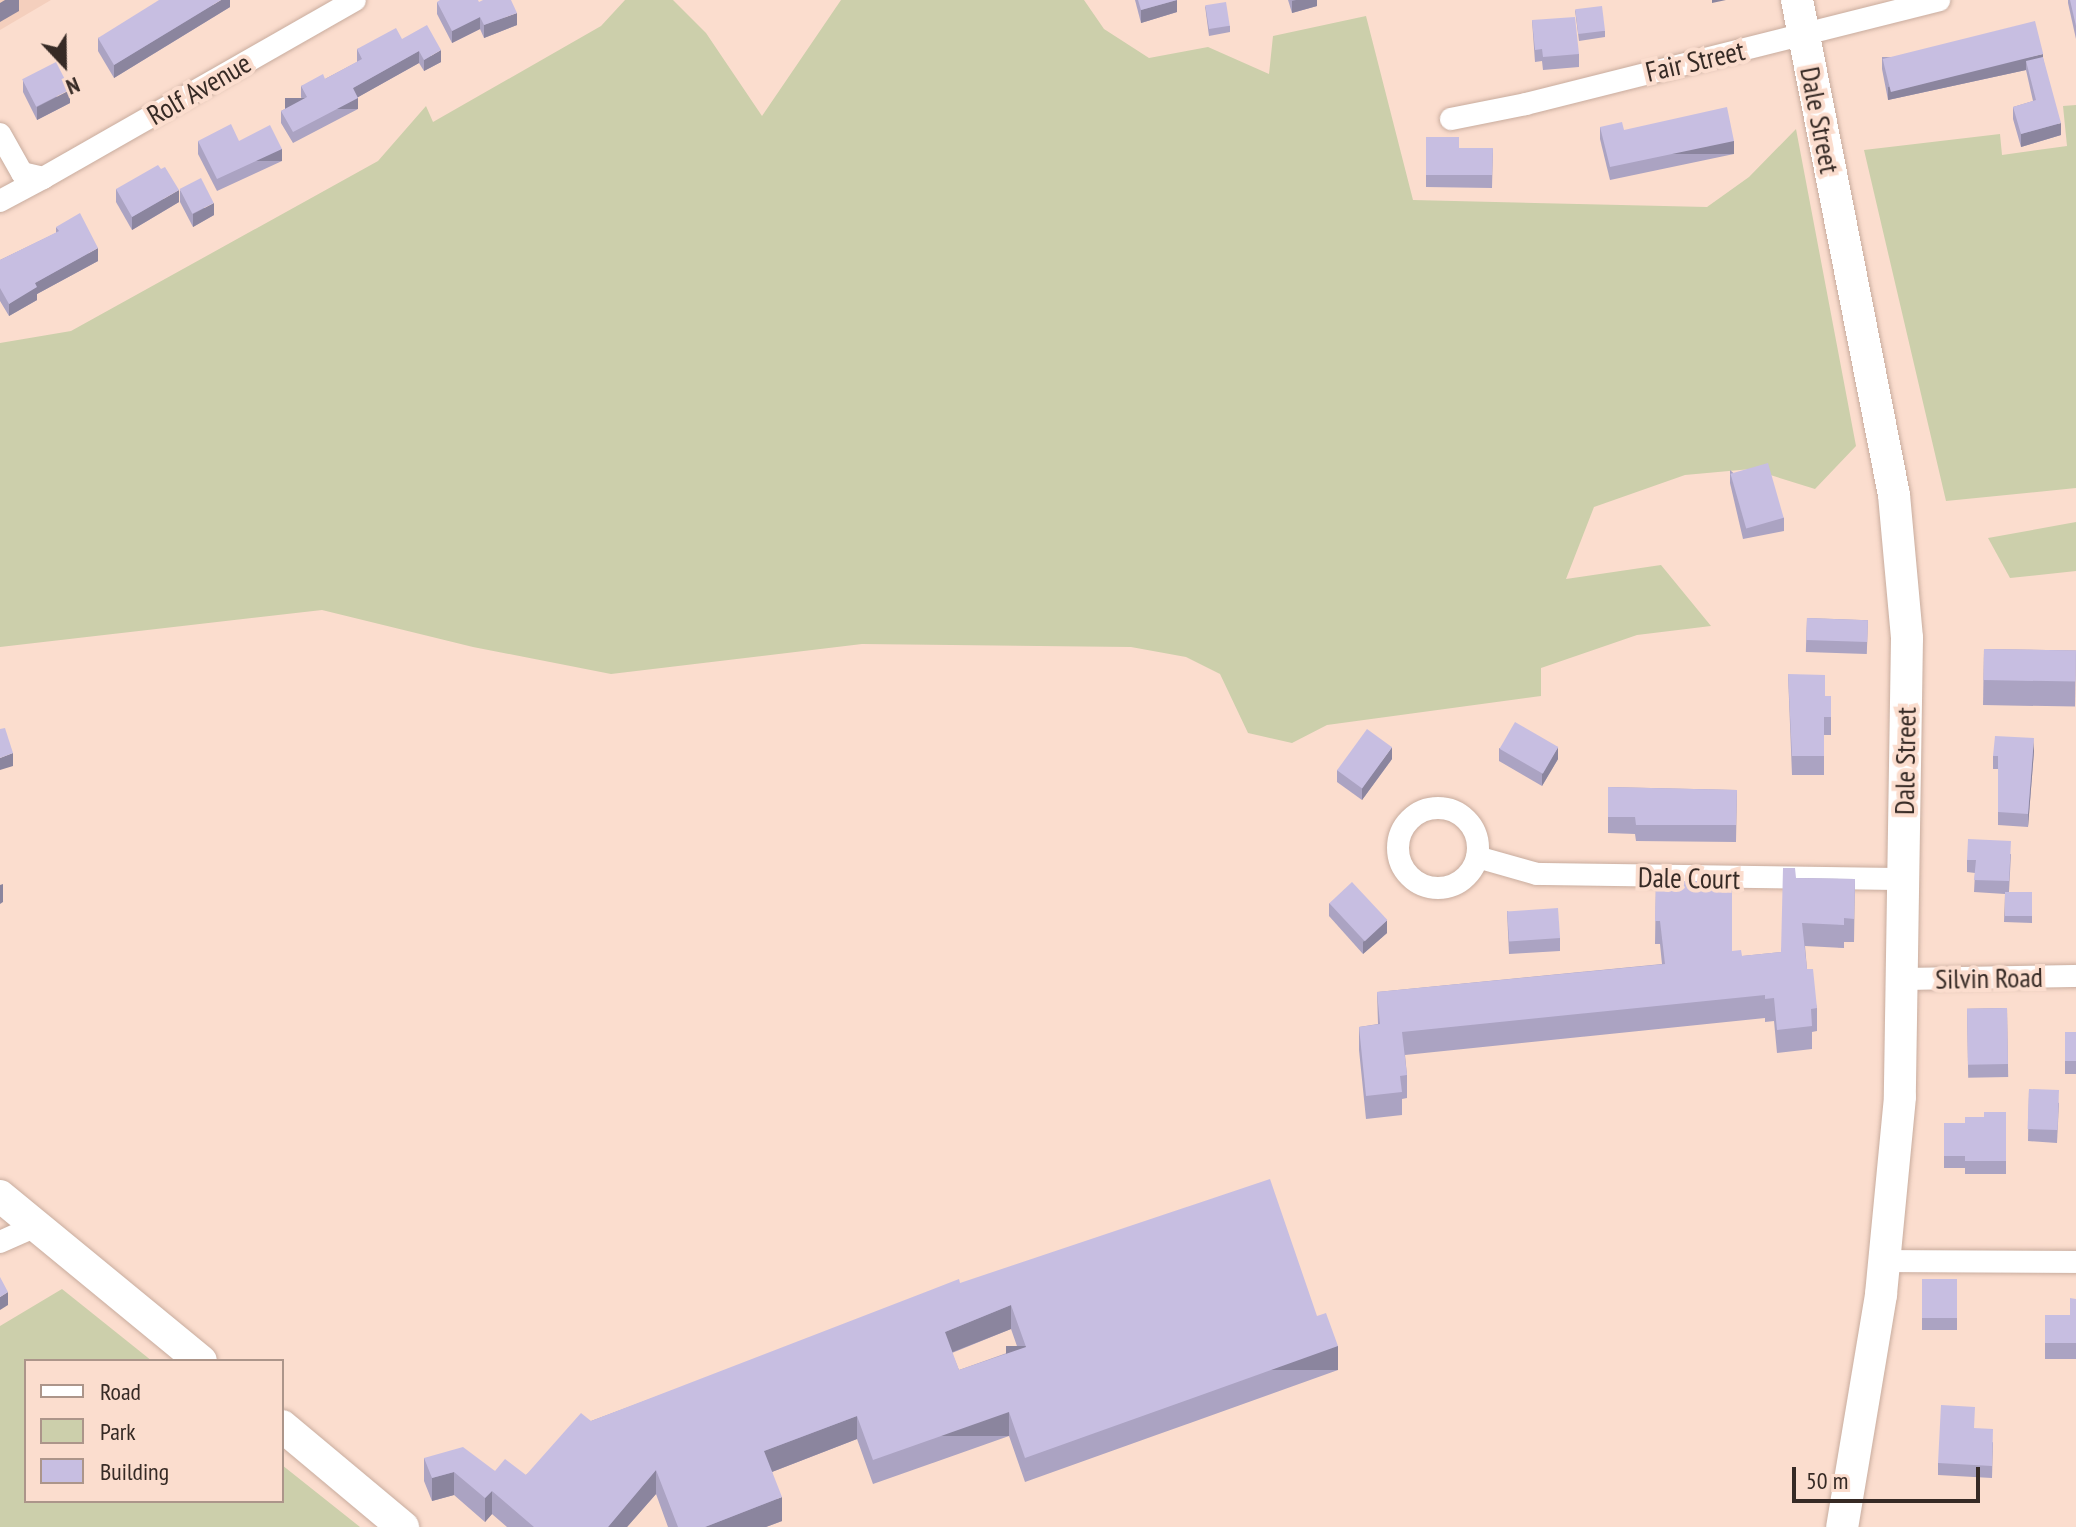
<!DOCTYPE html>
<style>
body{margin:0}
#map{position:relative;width:2076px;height:1527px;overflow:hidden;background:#fbddce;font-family:"PT Sans Narrow",sans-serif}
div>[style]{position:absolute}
.built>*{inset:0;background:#f4cfbd}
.green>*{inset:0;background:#cccfab}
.roads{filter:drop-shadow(0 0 2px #c8ac9e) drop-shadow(0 0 2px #c8ac9e)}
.street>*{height:22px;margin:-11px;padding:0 11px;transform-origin:11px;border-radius:11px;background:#fff}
.street>.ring{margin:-11px;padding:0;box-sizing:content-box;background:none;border:22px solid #fff;border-radius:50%}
.secondary>*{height:32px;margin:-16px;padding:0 16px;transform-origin:16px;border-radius:16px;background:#fff}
.wall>*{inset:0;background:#aba3c2;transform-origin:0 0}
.shaded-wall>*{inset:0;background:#8b859e;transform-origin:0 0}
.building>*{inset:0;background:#c7bee1;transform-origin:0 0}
span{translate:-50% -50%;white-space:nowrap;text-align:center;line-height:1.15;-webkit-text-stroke:8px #fbddce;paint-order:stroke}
.street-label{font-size:28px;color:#362a25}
.legend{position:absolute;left:24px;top:1359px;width:260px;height:144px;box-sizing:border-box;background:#fbddce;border:2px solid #ac958a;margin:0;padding:10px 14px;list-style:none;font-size:24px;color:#362a25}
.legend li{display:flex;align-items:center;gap:16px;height:40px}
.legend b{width:40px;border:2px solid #ac958a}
.north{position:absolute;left:24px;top:24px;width:80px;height:80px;-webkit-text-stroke:6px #fbddce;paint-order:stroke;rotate:158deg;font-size:22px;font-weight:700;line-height:32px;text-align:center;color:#362a25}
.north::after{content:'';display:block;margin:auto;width:28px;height:36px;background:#362a25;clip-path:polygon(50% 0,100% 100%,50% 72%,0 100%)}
.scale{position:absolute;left:1792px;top:1467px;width:188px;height:36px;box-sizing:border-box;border:4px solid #362a25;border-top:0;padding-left:10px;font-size:24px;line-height:28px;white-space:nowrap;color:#362a25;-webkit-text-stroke:6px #fbddce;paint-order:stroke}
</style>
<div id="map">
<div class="built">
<i style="clip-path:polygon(0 0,51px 0,0 30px)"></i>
</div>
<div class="green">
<i style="clip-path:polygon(625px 0,673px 0,706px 33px,762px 116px,841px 0,1084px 0,1104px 29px,1149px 58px,1208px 47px,1269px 74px,1273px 36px,1366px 16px,1413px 200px,1707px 207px,1749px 177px,1796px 129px,1856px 446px,1815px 489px,1751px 469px,1685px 475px,1594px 507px,1566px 579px,1661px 565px,1711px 626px,1637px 635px,1541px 668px,1541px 696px,1327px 725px,1292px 743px,1248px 733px,1220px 674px,1186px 657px,1131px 647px,862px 644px,611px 674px,473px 647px,322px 610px,0 647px,0 343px,71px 331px,378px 161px,426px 106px,433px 122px,601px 26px)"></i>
<i style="clip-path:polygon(2076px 105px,2076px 488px,1946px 501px,1864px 150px,2000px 134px,2002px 155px,2067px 146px,2063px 106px)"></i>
<i style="clip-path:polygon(2076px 522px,2076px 571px,2010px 578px,1988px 538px)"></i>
<i style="clip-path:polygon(62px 1289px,152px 1361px,26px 1361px,26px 1501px,282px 1501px,282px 1465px,360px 1527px,0 1527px,0 1326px)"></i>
</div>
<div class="roads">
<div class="street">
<i style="left:1451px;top:119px;width:76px;rotate:-11.3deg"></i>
<i style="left:1526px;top:104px;width:426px;rotate:-14.1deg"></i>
<i style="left:0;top:134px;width:45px;rotate:60.6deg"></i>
<i style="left:22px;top:173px;width:22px;rotate:13deg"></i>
<i style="left:43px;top:178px;width:49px;rotate:151.9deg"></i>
<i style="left:43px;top:178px;width:359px;rotate:-29.7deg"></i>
<i class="ring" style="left:1398px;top:808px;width:58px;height:58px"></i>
<i style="left:1477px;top:857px;width:62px;rotate:15.8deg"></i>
<i style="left:1537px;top:874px;width:366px;rotate:0.8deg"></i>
<i style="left:1902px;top:979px;width:174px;rotate:-1deg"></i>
<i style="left:0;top:1242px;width:39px;rotate:-24deg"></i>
<i style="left:1885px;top:1261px;width:191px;rotate:0.3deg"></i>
</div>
<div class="secondary">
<i style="left:1797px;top:0;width:504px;rotate:78.91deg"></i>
<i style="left:1894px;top:495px;width:144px;rotate:84.8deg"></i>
<i style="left:1907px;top:638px;width:459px;rotate:90.9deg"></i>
<i style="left:1900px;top:1097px;width:199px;rotate:95.5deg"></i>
<i style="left:1881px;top:1295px;width:235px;rotate:99.5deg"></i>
<i style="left:0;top:1196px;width:260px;rotate:39.4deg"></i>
<i style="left:282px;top:1426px;width:158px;rotate:39.9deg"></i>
</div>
</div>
<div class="wall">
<i style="clip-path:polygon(230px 0,230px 7px,114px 78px,98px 51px,98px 38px)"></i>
<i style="clip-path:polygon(1135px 0,1177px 0,1177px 12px,1141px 23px)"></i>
<i style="clip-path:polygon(1288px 0,1317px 0,1317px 6px,1292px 13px)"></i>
<i style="clip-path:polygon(2068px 0,2076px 0,2076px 39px,2068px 3px)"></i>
<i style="clip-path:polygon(437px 2px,479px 2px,517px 25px,484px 38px,480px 29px,452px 43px,437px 14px)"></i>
<i style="clip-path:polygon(1205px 6px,1230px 26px,1230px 32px,1209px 36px)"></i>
<i style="clip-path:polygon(1575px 10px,1605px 31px,1605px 37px,1579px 41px)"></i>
<i style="clip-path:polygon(1532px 20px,1579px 54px,1579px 67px,1543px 70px,1542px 61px,1535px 62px)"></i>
<i style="clip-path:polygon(402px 39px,441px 62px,424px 71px,419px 63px,358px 97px,358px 109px,293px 143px,281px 123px,281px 111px,302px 100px,301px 97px,301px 86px,325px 79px,357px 62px,357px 49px)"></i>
<i style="clip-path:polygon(1882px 57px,2043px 58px,2061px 135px,2021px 147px,2013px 119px,2013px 107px,2033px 101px,2026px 70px,1888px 100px,1882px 69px)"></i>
<i style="clip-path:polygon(23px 80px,70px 103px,37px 120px,23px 92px)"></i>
<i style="clip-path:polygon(1600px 127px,1624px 130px,1734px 154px,1610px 180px,1600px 139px)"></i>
<i style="clip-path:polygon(1426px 137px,1459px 148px,1493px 148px,1492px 188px,1426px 187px)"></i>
<i style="clip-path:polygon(198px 141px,239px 141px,282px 161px,217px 191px,198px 154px)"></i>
<i style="clip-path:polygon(116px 189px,179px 202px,132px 230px,116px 202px)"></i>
<i style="clip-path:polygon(180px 190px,214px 215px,193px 227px,180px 202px)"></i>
<i style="clip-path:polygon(56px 227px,98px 261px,37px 294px,37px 300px,9px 316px,0 301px,0 260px,56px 233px)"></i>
<i style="clip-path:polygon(1730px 470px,1784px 518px,1784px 531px,1743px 539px,1730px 483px)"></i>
<i style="left:1807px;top:618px;width:61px;height:34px;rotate:2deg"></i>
<i style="left:1984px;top:649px;width:92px;height:56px;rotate:1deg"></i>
<i style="clip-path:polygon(1788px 674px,1825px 696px,1831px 696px,1831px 735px,1824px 735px,1824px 775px,1792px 775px)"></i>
<i style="clip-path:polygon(1499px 748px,1558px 759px,1542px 786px,1499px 761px)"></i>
<i style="clip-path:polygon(2034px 751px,2028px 827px,1998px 825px,1998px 769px,1993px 769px,1993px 756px)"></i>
<i style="clip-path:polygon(1392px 759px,1362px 800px,1337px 782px,1337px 770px)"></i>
<i style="clip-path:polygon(1608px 787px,1737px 790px,1736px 842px,1636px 841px,1635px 834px,1608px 833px)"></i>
<i style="clip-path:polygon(2011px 854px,2009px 892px,2032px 892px,2032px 923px,2004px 922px,2005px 894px,1974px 892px,1975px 873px,1967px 872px,1967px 860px)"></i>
<i style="clip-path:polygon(1796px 878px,1855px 879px,1854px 942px,1844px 942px,1844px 948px,1805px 946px,1807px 969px,1817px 1008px,1817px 1031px,1812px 1032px,1812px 1049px,1777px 1053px,1774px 1021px,1765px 1022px,1765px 1018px,1405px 1055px,1407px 1075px,1407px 1098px,1402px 1099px,1402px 1115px,1366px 1119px,1359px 1050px,1359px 1027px,1378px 1024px,1377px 992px,1662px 964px,1660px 944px,1655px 944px,1656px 881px,1732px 951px,1742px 956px,1781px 952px)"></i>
<i style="clip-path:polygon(1329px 903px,1387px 933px,1363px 954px,1329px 916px)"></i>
<i style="clip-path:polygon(1507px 911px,1560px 938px,1560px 951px,1509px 954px)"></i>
<i style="left:2007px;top:1008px;width:69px;height:40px;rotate:89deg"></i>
<i style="left:2065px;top:1032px;width:11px;height:42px"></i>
<i style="clip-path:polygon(2029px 1089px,2059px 1103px,2057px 1143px,2028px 1141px)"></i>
<i style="clip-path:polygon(2006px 1112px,2006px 1174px,1965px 1174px,1965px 1168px,1944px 1168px,1944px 1123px,1965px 1123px)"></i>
<i style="left:1922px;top:1279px;width:35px;height:51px"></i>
<i style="clip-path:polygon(evenodd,960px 1283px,1317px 1316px,1338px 1370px,1025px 1482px,1009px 1436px,873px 1484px,857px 1439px,772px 1472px,782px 1521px,766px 1527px,668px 1527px,656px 1494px,627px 1527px,507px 1527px,492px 1514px,485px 1522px,454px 1495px,432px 1501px,424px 1481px,424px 1458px,495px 1471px,526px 1475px,591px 1421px,960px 1283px,1011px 1329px,1018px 1349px,959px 1370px,952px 1353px,1011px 1329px)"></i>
<i style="clip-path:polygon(2076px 1299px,2076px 1359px,2045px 1359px,2045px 1315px,2070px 1315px)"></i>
<i style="clip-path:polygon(1993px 1442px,1992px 1478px,1938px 1475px,1938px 1463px)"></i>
</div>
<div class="shaded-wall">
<i style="clip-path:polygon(5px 0,19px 0,19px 11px,0 22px,0 3px)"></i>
<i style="clip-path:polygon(221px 0,230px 0,230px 7px,114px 78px,114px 65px)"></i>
<i style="clip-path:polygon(1177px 0,1177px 12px,1141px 23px,1141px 10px)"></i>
<i style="clip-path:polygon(1296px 0,1317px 0,1317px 6px,1292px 13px,1292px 1px)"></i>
<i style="clip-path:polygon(1712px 0,1726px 0,1712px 3px)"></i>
<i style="clip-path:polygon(517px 13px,517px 25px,484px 38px,484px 25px)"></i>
<i style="clip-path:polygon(480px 17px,480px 29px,452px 43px,452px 31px)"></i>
<i style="clip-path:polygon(441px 50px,441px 62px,424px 71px,424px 60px)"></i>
<i style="clip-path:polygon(419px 51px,419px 63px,353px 100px,353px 88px)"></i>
<i style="clip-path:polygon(2043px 54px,2043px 66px,2026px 61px,2026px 70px,1888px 100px,1888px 87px)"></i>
<i style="clip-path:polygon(70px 90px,70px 103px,37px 120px,37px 107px)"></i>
<i style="left:358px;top:98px;width:11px;height:73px;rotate:90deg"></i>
<i style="clip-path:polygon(2061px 123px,2061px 135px,2021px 147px,2021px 134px)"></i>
<i style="left:1734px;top:141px;width:13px;height:127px;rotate:90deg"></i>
<i style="left:282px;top:149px;width:12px;height:72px;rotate:90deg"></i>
<i style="clip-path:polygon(179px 190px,179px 202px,132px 230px,132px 217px)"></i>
<i style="clip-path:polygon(214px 203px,214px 215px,193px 227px,193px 214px)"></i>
<i style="clip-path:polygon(98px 248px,98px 261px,37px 294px,37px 300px,9px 316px,9px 304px,35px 283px)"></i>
<i style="clip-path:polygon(2034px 738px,2034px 751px,2028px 827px,2028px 814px)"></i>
<i style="clip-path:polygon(1392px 747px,1392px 759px,1362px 800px,1362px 788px)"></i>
<i style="clip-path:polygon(1558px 747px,1558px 759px,1542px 786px,1542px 773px)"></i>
<i style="clip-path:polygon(13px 753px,13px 766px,0 770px,0 758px)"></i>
<i style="clip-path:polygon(3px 884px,3px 902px,0 904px,0 885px)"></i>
<i style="clip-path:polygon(1387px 920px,1387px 933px,1363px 954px,1363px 942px)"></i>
<i style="clip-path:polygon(8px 1292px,8px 1305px,0 1310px,0 1297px)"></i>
<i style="clip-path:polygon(1011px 1305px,1011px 1329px,945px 1355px,945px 1332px)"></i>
<i style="left:1338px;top:1346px;width:24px;height:332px;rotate:90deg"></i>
<i style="left:1009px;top:1412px;width:24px;height:144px;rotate:90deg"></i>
<i style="clip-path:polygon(857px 1416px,857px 1439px,764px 1475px,764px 1451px)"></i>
<i style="clip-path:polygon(656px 1470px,656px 1494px,627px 1527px,608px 1527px)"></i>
<i style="clip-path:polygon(454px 1472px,454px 1495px,432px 1501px,432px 1478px)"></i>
<i style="clip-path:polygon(492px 1491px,492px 1514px,485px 1522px,485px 1498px)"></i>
<i style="clip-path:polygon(782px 1497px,782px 1521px,766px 1527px,705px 1527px)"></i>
</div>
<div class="building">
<i style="clip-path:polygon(159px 0,221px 0,114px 65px,98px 38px)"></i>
<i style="clip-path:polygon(440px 0,478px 0,479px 2px,483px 0,511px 0,517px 13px,484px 25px,480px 17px,452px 31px,437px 2px)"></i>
<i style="clip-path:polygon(1138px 0,1177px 0,1141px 10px)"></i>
<i style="clip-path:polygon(2070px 0,2076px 0,2076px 26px)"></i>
<i style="left:1226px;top:2px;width:24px;height:21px;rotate:81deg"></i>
<i style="left:1602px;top:6px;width:25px;height:27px;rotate:83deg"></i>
<i style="clip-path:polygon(1575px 17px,1579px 54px,1543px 57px,1542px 49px,1535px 50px,1532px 20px)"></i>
<i style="left:2035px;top:21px;width:34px;height:157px;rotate:76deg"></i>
<i style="clip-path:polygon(427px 25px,441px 50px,424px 60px,419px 51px,353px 88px,358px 98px,293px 132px,281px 111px,307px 97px,301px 86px,323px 74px,325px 79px,362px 59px,357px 49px,396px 28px,402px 39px)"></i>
<i style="clip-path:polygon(2043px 57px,2061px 123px,2021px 134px,2013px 107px,2036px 100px,2026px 61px)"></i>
<i style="left:56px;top:62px;width:31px;height:38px;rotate:63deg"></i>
<i style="clip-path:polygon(1727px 107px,1734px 141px,1610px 167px,1600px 127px,1622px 122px,1624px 130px)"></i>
<i style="clip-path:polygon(231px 124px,239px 141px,270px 125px,282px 149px,217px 179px,198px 141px)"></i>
<i style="clip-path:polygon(1426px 137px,1459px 137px,1459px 148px,1493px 148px,1492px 175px,1426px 175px)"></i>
<i style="clip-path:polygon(158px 165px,161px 169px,165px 167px,179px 190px,132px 217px,116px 189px)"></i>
<i style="left:201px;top:178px;width:28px;height:24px;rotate:63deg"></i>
<i style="clip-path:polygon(80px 213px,98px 248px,35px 283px,37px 287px,9px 304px,0 288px,0 260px,59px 231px,56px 227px)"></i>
<i style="left:1768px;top:463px;width:57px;height:39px;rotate:74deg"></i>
<i style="left:1807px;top:618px;width:61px;height:22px;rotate:2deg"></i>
<i style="left:1984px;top:649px;width:92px;height:31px;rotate:1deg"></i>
<i style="clip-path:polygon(1788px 674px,1825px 675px,1825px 696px,1831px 696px,1831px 717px,1824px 717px,1824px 756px,1792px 756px)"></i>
<i style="left:1515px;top:722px;width:50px;height:31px;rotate:30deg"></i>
<i style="clip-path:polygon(5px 728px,13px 753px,0 758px,0 729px)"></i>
<i style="left:1367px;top:729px;width:31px;height:51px;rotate:36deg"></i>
<i style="clip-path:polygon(1995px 736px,2034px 738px,2028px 814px,1998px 812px,1998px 756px,1993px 756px)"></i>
<i style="clip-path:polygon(1608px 787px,1737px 790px,1736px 825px,1636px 825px,1635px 817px,1608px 817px)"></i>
<i style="clip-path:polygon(1968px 839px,2011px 841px,2009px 881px,1974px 880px,1976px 860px,1967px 860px)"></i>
<i style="clip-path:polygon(1783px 868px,1795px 868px,1796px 878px,1855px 879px,1854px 919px,1844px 918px,1844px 925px,1802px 923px,1807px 969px,1813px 969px,1817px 1008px,1811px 1009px,1812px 1026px,1777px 1030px,1774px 998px,1765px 999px,1765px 995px,1402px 1032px,1407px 1075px,1400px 1076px,1402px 1092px,1366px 1096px,1359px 1027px,1380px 1024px,1377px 992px,1665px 964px,1660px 921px,1655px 921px,1656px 881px,1732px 881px,1732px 951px,1741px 950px,1742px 956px,1781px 952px)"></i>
<i style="left:1352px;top:882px;width:52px;height:31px;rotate:47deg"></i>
<i style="left:2005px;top:892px;width:27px;height:24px"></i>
<i style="left:1558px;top:908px;width:30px;height:51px;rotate:86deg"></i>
<i style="left:2007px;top:1008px;width:56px;height:40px;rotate:89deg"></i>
<i style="left:2065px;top:1032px;width:11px;height:29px"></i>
<i style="left:2029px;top:1089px;width:30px;height:40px;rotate:2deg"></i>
<i style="clip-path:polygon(1984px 1112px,2006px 1112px,2006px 1161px,1965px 1161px,1965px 1156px,1944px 1156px,1944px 1123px,1965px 1123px,1965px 1117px,1984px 1117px)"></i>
<i style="clip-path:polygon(evenodd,1270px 1179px,1317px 1316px,1326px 1313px,1338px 1346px,1025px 1458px,1009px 1412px,873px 1460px,857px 1416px,764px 1451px,782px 1497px,705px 1527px,678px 1527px,656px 1470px,608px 1527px,534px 1527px,492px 1491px,485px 1498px,454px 1472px,432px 1478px,424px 1458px,463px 1447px,495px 1471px,505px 1459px,526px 1475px,581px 1413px,591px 1421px,959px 1279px,960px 1283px,1270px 1179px,1011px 1305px,1026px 1347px,959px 1370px,945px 1332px,1011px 1305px)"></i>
<i style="clip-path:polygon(0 1277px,8px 1292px,0 1297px)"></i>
<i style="left:1922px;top:1279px;width:35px;height:39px"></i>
<i style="clip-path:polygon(2070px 1298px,2076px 1299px,2076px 1343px,2045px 1343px,2045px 1315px,2070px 1315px)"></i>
<i style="clip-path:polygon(1941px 1405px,1975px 1407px,1974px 1428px,1993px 1429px,1992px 1466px,1938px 1463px)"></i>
</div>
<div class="street-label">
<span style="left:1695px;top:61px;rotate:-13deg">Fair Street</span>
<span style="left:199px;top:89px;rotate:-30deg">Rolf Avenue</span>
<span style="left:1820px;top:120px;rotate:79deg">Dale Street</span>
<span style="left:1905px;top:761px;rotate:-89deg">Dale Street</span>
<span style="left:1689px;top:878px;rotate:1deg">Dale Court</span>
<span style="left:1989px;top:978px;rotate:-1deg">Silvin Road</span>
</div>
<ul class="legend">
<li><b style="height:10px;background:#fff"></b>Road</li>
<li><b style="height:22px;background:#cccfab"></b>Park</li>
<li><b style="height:22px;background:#c7bee1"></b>Building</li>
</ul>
<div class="north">N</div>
<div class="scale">50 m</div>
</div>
